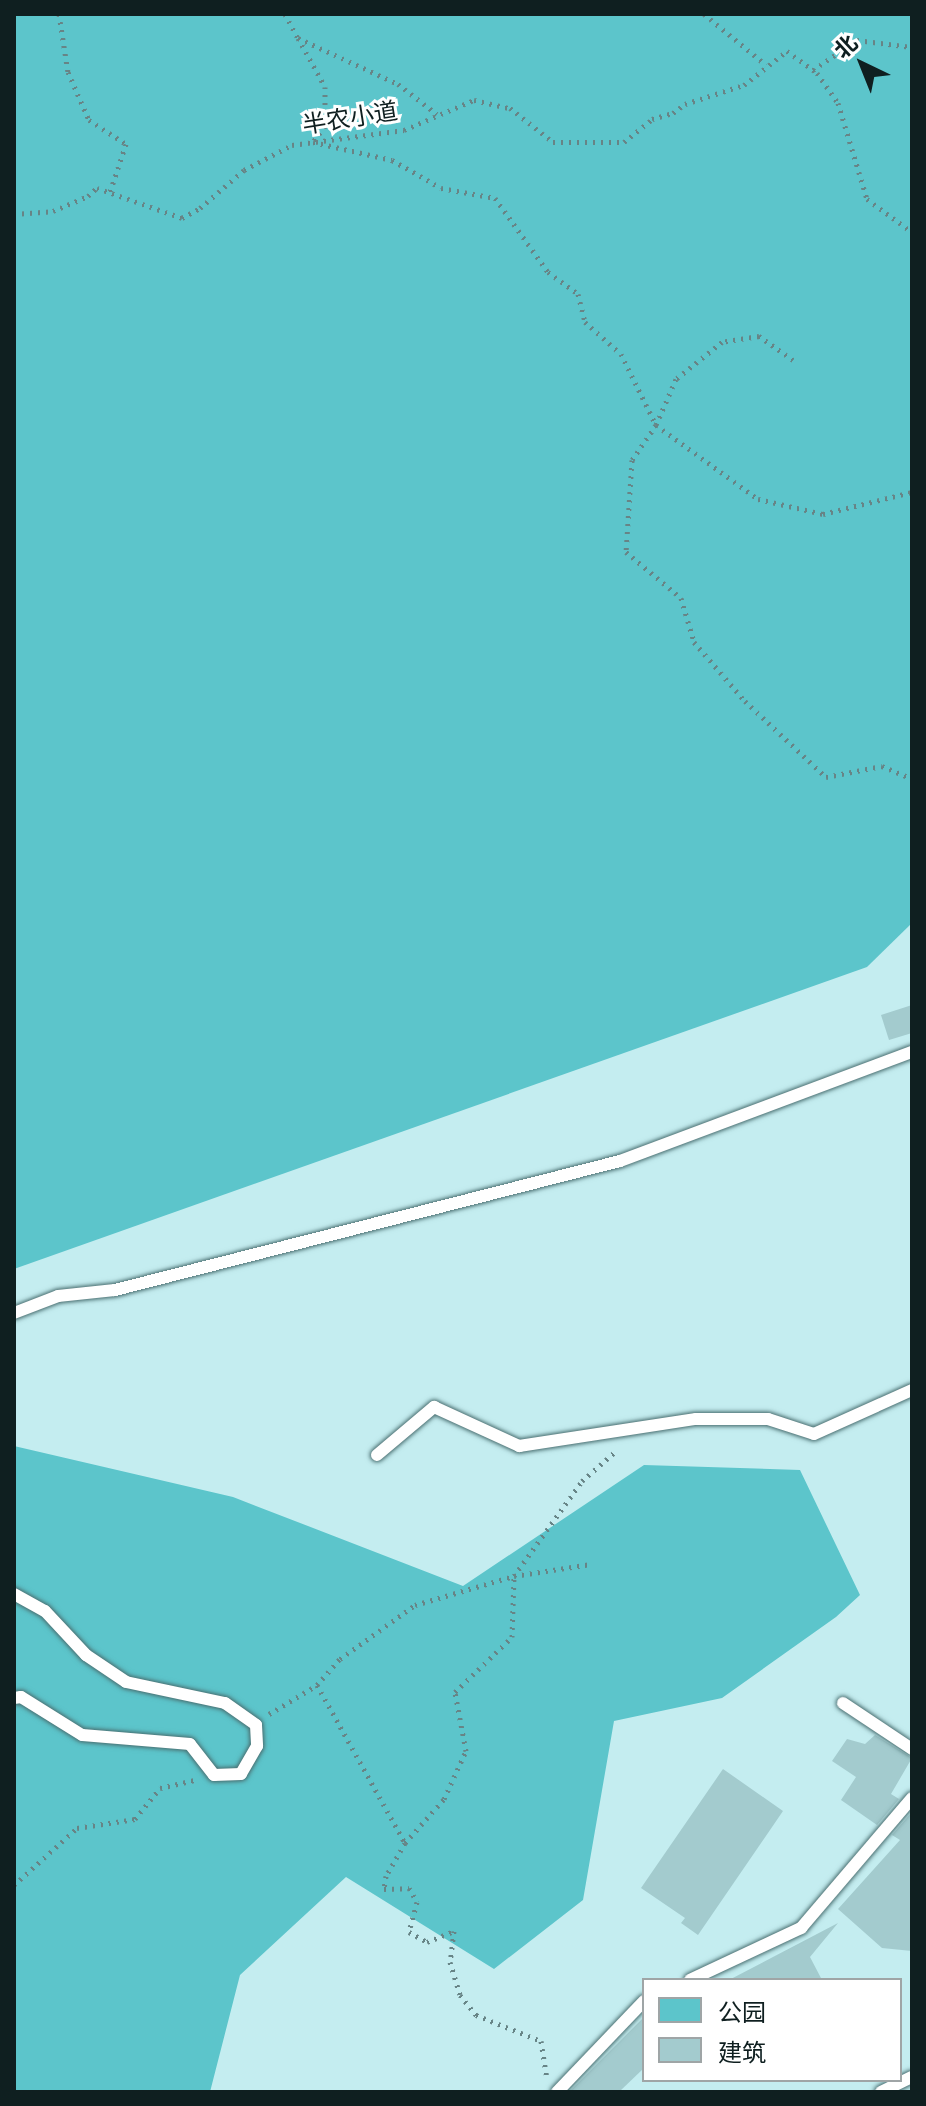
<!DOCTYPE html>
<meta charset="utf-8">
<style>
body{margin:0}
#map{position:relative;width:926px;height:2106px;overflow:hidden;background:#c4edf0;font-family:Inter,"Noto Sans SC",sans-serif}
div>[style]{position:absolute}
.green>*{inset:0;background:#5cc5cb}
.building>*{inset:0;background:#a3cbce}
.path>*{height:5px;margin-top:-2.5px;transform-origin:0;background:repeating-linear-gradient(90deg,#678486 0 2px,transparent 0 8px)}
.roads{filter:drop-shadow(0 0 2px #4a6f71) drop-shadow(0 0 2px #4a6f71)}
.lane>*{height:12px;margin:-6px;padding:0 6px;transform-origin:6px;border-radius:6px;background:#fff}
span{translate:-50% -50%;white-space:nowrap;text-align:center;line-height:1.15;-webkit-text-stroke:6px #fff;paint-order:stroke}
.street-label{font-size:24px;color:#0f1f20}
.frame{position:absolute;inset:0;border:16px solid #0f1f20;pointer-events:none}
.legend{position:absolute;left:642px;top:1978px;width:260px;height:104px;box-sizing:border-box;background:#fff;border:2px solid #9fa5a6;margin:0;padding:10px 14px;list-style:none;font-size:24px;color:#0f1f20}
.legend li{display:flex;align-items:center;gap:16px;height:40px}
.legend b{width:40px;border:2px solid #9fa5a6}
.north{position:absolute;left:822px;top:24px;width:80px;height:80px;-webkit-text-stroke:6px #fff;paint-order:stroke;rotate:317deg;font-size:22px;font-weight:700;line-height:32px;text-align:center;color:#0f1f20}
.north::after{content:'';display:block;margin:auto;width:28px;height:36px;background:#0f1f20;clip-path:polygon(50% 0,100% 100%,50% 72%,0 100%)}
</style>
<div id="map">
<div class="green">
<i style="clip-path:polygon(14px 14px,912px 14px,912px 923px,867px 967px,14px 1269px)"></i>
<i style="clip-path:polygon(14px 1446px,233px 1497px,463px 1586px,644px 1465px,800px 1470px,860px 1595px,836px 1617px,722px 1698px,614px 1721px,583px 1900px,494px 1969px,346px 1877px,240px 1975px,210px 2092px,14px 2092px)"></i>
</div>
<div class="building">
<i style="clip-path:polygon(912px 1005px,912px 1033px,889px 1040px,881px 1015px)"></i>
<i style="clip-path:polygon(875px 1735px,912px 1758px,891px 1794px,899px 1799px,877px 1825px,841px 1800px,856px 1777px,832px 1761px,847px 1739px,865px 1744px)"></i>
<i style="clip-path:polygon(723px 1769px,783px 1811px,698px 1935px,681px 1923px,685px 1918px,641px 1888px)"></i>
<i style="clip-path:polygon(912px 1812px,912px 1951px,882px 1948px,838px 1909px,900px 1840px,892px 1835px)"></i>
<i style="clip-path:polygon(838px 1923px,810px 1957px,822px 1980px,729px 1980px)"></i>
<i style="clip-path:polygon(644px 2017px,644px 2068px,619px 2092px,569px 2092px)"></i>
</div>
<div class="path">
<i style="left:59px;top:14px;width:59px;rotate:81.2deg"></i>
<i style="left:68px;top:72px;width:52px;rotate:66.4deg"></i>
<i style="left:89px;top:120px;width:44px;rotate:33deg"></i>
<i style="left:126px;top:144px;width:51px;rotate:108.4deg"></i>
<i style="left:285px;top:14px;width:27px;rotate:62deg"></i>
<i style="left:298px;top:38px;width:110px;rotate:24.7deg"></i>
<i style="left:398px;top:84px;width:49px;rotate:37.6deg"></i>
<i style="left:704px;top:14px;width:80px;rotate:39.4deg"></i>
<i style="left:298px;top:38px;width:56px;rotate:61.1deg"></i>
<i style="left:325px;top:87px;width:39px;rotate:90deg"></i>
<i style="left:325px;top:126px;width:20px;rotate:127deg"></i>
<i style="left:313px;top:142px;width:81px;rotate:12.8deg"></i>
<i style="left:392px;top:160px;width:56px;rotate:29.7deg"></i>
<i style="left:441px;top:188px;width:55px;rotate:10.5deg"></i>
<i style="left:495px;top:198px;width:91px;rotate:54.4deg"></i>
<i style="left:548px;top:272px;width:37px;rotate:36deg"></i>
<i style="left:578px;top:294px;width:29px;rotate:76deg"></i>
<i style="left:585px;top:322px;width:48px;rotate:41.6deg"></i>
<i style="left:621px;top:354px;width:79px;rotate:63.8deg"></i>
<i style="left:656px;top:425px;width:42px;rotate:124.4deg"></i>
<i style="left:632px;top:460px;width:92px;rotate:93.7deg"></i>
<i style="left:626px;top:552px;width:72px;rotate:39.9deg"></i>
<i style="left:681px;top:598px;width:46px;rotate:73.5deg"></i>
<i style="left:694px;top:642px;width:78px;rotate:49.2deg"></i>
<i style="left:745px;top:701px;width:111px;rotate:43.2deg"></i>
<i style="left:826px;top:777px;width:57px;rotate:-11.1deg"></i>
<i style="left:882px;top:766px;width:33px;rotate:23deg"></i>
<i style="left:813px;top:70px;width:53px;rotate:-34.3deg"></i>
<i style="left:857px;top:40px;width:55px;rotate:7.3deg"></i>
<i style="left:14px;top:214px;width:39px;rotate:-4deg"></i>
<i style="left:53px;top:211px;width:38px;rotate:-23deg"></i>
<i style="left:88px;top:196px;width:12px;rotate:-42deg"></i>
<i style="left:97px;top:188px;width:90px;rotate:19.4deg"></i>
<i style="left:182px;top:218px;width:21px;rotate:-29deg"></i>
<i style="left:200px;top:208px;width:58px;rotate:-40.8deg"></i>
<i style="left:244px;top:170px;width:54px;rotate:-27.5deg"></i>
<i style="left:292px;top:145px;width:113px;rotate:-7.6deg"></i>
<i style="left:404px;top:130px;width:76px;rotate:-23.2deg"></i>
<i style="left:474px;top:100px;width:37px;rotate:13deg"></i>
<i style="left:510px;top:108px;width:55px;rotate:38.3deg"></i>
<i style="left:553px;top:142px;width:71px"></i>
<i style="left:624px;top:142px;width:36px;rotate:-39deg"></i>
<i style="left:652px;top:119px;width:22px;rotate:-16deg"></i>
<i style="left:673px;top:113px;width:15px;rotate:-37deg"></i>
<i style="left:685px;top:104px;width:62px;rotate:-17.9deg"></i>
<i style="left:744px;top:85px;width:55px;rotate:-38.3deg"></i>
<i style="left:787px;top:51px;width:37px;rotate:36deg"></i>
<i style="left:817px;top:73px;width:37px;rotate:55deg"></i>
<i style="left:838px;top:103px;width:100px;rotate:73.2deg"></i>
<i style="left:867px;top:199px;width:56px;rotate:36.3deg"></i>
<i style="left:793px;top:360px;width:42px;rotate:-144.8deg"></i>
<i style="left:759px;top:336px;width:37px;rotate:171deg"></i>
<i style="left:722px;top:342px;width:59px;rotate:141.2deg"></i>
<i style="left:676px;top:379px;width:50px;rotate:113.5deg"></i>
<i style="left:656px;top:425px;width:126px;rotate:36deg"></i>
<i style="left:758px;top:499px;width:67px;rotate:13deg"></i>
<i style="left:823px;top:514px;width:92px;rotate:-13.9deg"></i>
<i style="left:317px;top:1685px;width:181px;rotate:60.9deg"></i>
<i style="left:405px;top:1843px;width:38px;rotate:120deg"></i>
<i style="left:386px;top:1876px;width:13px;rotate:99deg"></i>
<i style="left:384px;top:1889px;width:25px;rotate:-2deg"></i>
<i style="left:409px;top:1888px;width:16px;rotate:60deg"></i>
<i style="left:417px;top:1902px;width:31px;rotate:105deg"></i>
<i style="left:409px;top:1932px;width:21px;rotate:29deg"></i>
<i style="left:427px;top:1942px;width:29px;rotate:-22deg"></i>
<i style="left:454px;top:1931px;width:31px;rotate:97deg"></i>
<i style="left:450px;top:1962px;width:34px;rotate:73deg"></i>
<i style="left:460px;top:1995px;width:26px;rotate:51deg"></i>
<i style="left:476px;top:2015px;width:70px;rotate:21.8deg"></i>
<i style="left:541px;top:2041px;width:37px;rotate:81deg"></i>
<i style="left:269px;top:1714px;width:56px;rotate:-31.1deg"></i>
<i style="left:317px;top:1685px;width:35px;rotate:-49deg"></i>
<i style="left:340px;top:1659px;width:92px;rotate:-35.8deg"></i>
<i style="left:415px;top:1605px;width:103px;rotate:-16.3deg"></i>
<i style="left:514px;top:1576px;width:117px;rotate:-54.4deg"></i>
<i style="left:582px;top:1481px;width:47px;rotate:-41.5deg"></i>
<i style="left:405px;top:1843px;width:59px;rotate:-48.4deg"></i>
<i style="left:444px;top:1799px;width:53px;rotate:-65.4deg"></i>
<i style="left:466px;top:1751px;width:60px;rotate:-100.6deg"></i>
<i style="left:455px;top:1692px;width:79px;rotate:-44deg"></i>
<i style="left:512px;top:1637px;width:61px;rotate:-88.1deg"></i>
<i style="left:514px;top:1576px;width:78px;rotate:-8.9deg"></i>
<i style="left:14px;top:1885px;width:85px;rotate:-42.1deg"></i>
<i style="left:77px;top:1828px;width:59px;rotate:-8.8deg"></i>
<i style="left:135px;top:1819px;width:40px;rotate:-51deg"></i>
<i style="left:160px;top:1788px;width:39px;rotate:-13deg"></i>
</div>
<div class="roads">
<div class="lane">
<i style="left:14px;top:1313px;width:47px;rotate:-21.1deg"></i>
<i style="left:58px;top:1296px;width:57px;rotate:-6deg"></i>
<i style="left:115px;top:1290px;width:521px;rotate:-14.33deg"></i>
<i style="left:620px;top:1161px;width:312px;rotate:-20.5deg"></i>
<i style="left:377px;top:1455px;width:75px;rotate:-40.1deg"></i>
<i style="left:434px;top:1407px;width:94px;rotate:24.6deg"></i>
<i style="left:519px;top:1446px;width:179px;rotate:-8.7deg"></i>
<i style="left:696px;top:1419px;width:72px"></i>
<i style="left:768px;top:1419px;width:48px;rotate:18.1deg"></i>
<i style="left:814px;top:1434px;width:107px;rotate:-24.2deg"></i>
<i style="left:14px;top:1594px;width:35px;rotate:29deg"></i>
<i style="left:45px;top:1611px;width:60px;rotate:47deg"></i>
<i style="left:86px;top:1655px;width:48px;rotate:34deg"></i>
<i style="left:126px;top:1682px;width:101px;rotate:12deg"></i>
<i style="left:225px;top:1703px;width:38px;rotate:35deg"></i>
<i style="left:256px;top:1725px;width:21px;rotate:87deg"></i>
<i style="left:257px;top:1746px;width:32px;rotate:120deg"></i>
<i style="left:241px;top:1774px;width:27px;rotate:178deg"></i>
<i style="left:214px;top:1775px;width:39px;rotate:-128deg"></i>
<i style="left:190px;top:1744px;width:108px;rotate:-175.2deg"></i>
<i style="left:82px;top:1735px;width:72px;rotate:-148.1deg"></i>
<i style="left:21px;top:1697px;width:7px;rotate:172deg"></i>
<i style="left:843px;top:1703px;width:83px;rotate:33.7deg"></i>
<i style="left:690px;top:1980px;width:123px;rotate:-25.1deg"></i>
<i style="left:801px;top:1928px;width:171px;rotate:-49.5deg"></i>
<i style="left:557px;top:2092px;width:126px;rotate:-46.3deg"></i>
<i style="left:881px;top:2092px;width:34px;rotate:-26deg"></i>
</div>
</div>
<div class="street-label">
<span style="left:350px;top:118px;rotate:-9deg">半农小道</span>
</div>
<div class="frame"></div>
<ul class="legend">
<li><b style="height:22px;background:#5cc5cb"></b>公园</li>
<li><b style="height:22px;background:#a3cbce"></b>建筑</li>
</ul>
<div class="north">北</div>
</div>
